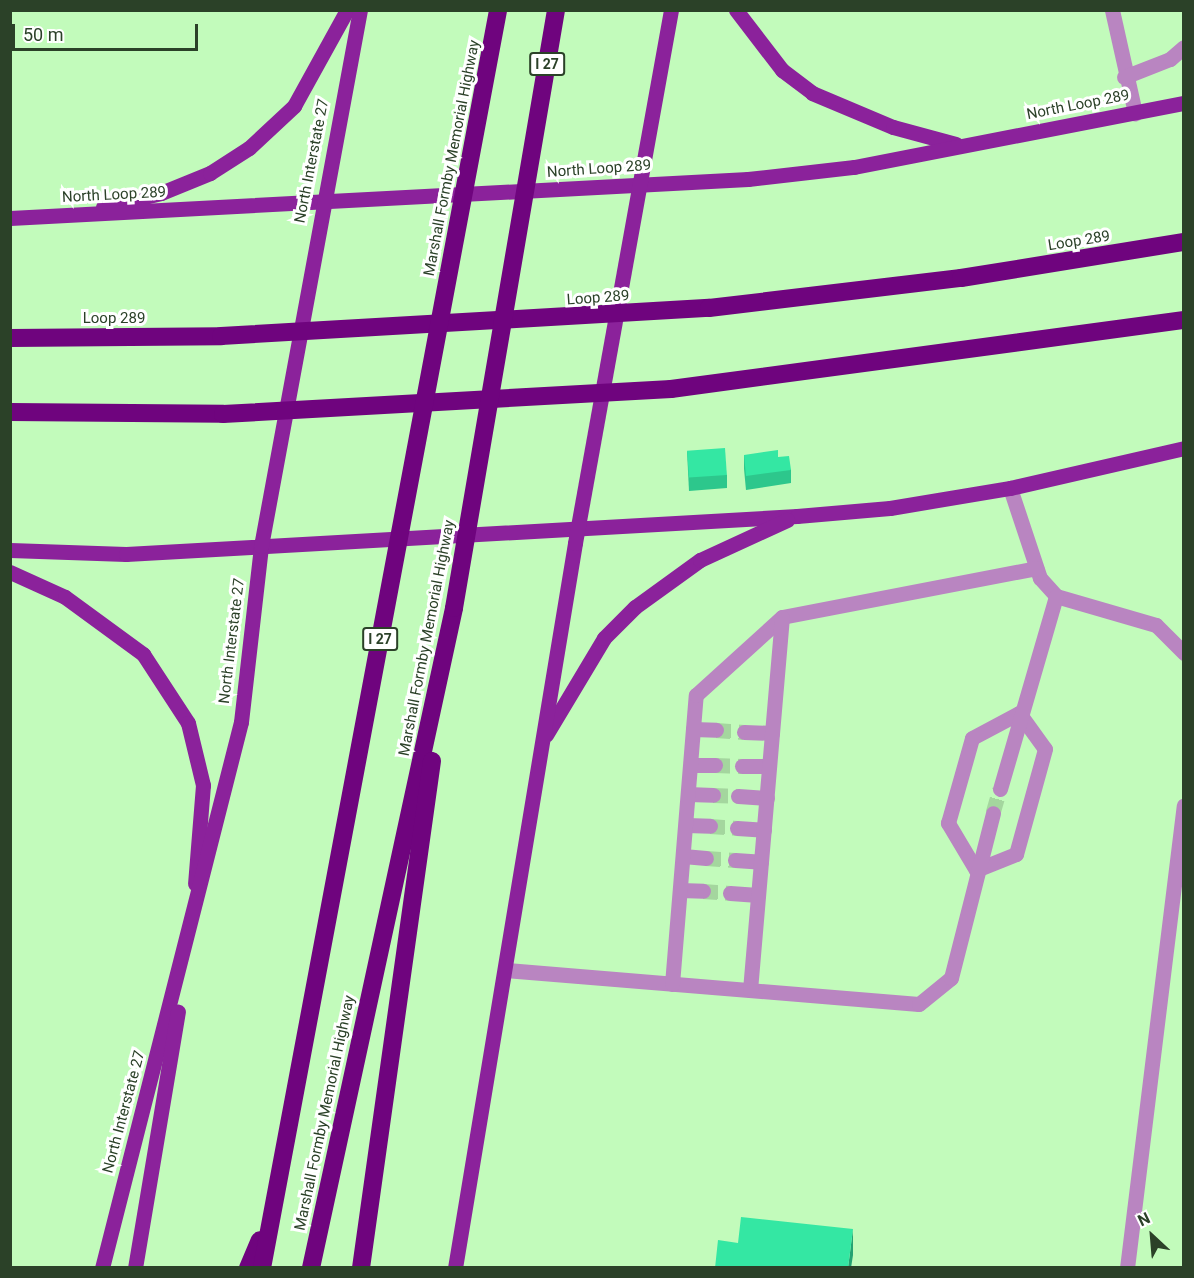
<!DOCTYPE html>
<style>
body{margin:0}
#map{position:relative;width:1194px;height:1278px;overflow:hidden;background:#c2fbbb;font-family:Roboto,sans-serif}
div>[style]{position:absolute}
.minor-tunnel>*{height:15px;margin-top:-7.5px;transform-origin:0;background:repeating-linear-gradient(90deg,#a4d69e 0 15px,transparent 0 23px)}
.minor>*{height:15px;margin:-7.5px;padding:0 7.5px;transform-origin:7.5px;border-radius:7.5px;background:#b985c1}
.major>*{height:15px;margin:-7.5px;padding:0 7.5px;transform-origin:7.5px;border-radius:7.5px;background:#8b229b}
.highway>*{height:18px;margin:-9px;padding:0 9px;transform-origin:9px;border-radius:9px;background:#6f047e}
.wall>*{inset:0;background:#2dc78c}
.shaded-wall>*{inset:0;background:#24a272}
.building>*{inset:0;background:#34e7a3;transform-origin:0 0}
span{translate:-50% -50%;white-space:nowrap;text-align:center;line-height:1.15;-webkit-text-stroke:6px #fff;paint-order:stroke}
.shield-label span{padding:2px 4px;background:#fff;border:2px solid;border-radius:4px;-webkit-text-stroke-width:0}
.shield-label{font-size:14px;color:#2b4128;font-weight:700}
.street-label{font-size:15px;color:#2b4128}
.frame{position:absolute;inset:0;border:12px solid #2b4128;pointer-events:none}
.north{position:absolute;left:1122px;top:1206px;width:60px;height:60px;-webkit-text-stroke:4px #fff;paint-order:stroke;rotate:334deg;font-size:16px;font-weight:700;line-height:24px;text-align:center;color:#2b4128}
.north::after{content:'';display:block;margin:auto;width:21px;height:27px;background:#2b4128;clip-path:polygon(50% 0,100% 100%,50% 72%,0 100%)}
.scale{position:absolute;left:12px;top:24px;width:186px;height:27px;box-sizing:border-box;border:3px solid #2b4128;border-top:0;padding-left:8px;font-size:18px;line-height:21px;white-space:nowrap;color:#2b4128;-webkit-text-stroke:4px #fff;paint-order:stroke}
</style>
<div id="map">
<div class="minor-tunnel">
<i style="left:716px;top:730px;width:28px;rotate:4deg"></i>
<i style="left:715px;top:765px;width:27px;rotate:2deg"></i>
<i style="left:713px;top:795px;width:25px;rotate:2deg"></i>
<i style="left:993px;top:813px;width:25px;rotate:-74deg"></i>
<i style="left:710px;top:826px;width:27px;rotate:4deg"></i>
<i style="left:706px;top:858px;width:29px;rotate:4deg"></i>
<i style="left:703px;top:891px;width:27px;rotate:4deg"></i>
</div>
<div class="minor">
<i style="left:1112px;top:10px;width:106px;rotate:77.4deg"></i>
<i style="left:1124px;top:77px;width:49px;rotate:-21.4deg"></i>
<i style="left:1170px;top:59px;width:18px;rotate:-41deg"></i>
<i style="left:1010px;top:488px;width:95px;rotate:71.6deg"></i>
<i style="left:1040px;top:578px;width:24px;rotate:48deg"></i>
<i style="left:1056px;top:596px;width:104px;rotate:16.2deg"></i>
<i style="left:1156px;top:625px;width:40px;rotate:45deg"></i>
<i style="left:1019px;top:713px;width:44px;rotate:54.2deg"></i>
<i style="left:1045px;top:749px;width:109px;rotate:105.4deg"></i>
<i style="left:1016px;top:854px;width:43px;rotate:158.2deg"></i>
<i style="left:976px;top:870px;width:55px;rotate:-120.8deg"></i>
<i style="left:948px;top:823px;width:88px;rotate:-74.2deg"></i>
<i style="left:972px;top:738px;width:53px;rotate:-28deg"></i>
<i style="left:693px;top:729px;width:23px;rotate:2deg"></i>
<i style="left:744px;top:732px;width:28px;rotate:2deg"></i>
<i style="left:691px;top:765px;width:24px"></i>
<i style="left:742px;top:766px;width:27px"></i>
<i style="left:1000px;top:789px;width:201px;rotate:-73.8deg"></i>
<i style="left:688px;top:794px;width:25px;rotate:2deg"></i>
<i style="left:738px;top:796px;width:29px;rotate:4deg"></i>
<i style="left:686px;top:825px;width:24px;rotate:2deg"></i>
<i style="left:737px;top:828px;width:27px;rotate:4deg"></i>
<i style="left:683px;top:856px;width:23px;rotate:5deg"></i>
<i style="left:735px;top:860px;width:26px;rotate:4deg"></i>
<i style="left:680px;top:890px;width:23px;rotate:2deg"></i>
<i style="left:730px;top:893px;width:28px;rotate:4deg"></i>
<i style="left:506px;top:970px;width:414px;rotate:4.7deg"></i>
<i style="left:919px;top:1004px;width:41px;rotate:-39.1deg"></i>
<i style="left:951px;top:978px;width:170px;rotate:-75.7deg"></i>
<i style="left:672px;top:984px;width:290px;rotate:-85.3deg"></i>
<i style="left:696px;top:695px;width:116px;rotate:-42.2deg"></i>
<i style="left:782px;top:617px;width:259px;rotate:-10.9deg"></i>
<i style="left:750px;top:990px;width:374px;rotate:-85.1deg"></i>
<i style="left:1127px;top:1268px;width:466px;rotate:-83deg"></i>
</div>
<div class="major">
<i style="left:736px;top:10px;width:76px;rotate:52.5deg"></i>
<i style="left:782px;top:70px;width:38px;rotate:37deg"></i>
<i style="left:812px;top:93px;width:88px;rotate:22.8deg"></i>
<i style="left:893px;top:127px;width:65px;rotate:15.1deg"></i>
<i style="left:103px;top:207px;width:60px;rotate:-13.6deg"></i>
<i style="left:161px;top:193px;width:53px;rotate:-22.2deg"></i>
<i style="left:210px;top:173px;width:46px;rotate:-32.7deg"></i>
<i style="left:249px;top:148px;width:62px;rotate:-43deg"></i>
<i style="left:294px;top:106px;width:110px;rotate:-61.1deg"></i>
<i style="left:10px;top:218px;width:739px;rotate:-3.03deg"></i>
<i style="left:748px;top:179px;width:107px;rotate:-6.5deg"></i>
<i style="left:854px;top:167px;width:336px;rotate:-11deg"></i>
<i style="left:10px;top:550px;width:116px;rotate:2deg"></i>
<i style="left:126px;top:554px;width:672px;rotate:-3.24deg"></i>
<i style="left:797px;top:516px;width:93px;rotate:-4.9deg"></i>
<i style="left:890px;top:508px;width:122px;rotate:-9.5deg"></i>
<i style="left:1010px;top:488px;width:179px;rotate:-12.9deg"></i>
<i style="left:10px;top:572px;width:60px;rotate:24.4deg"></i>
<i style="left:65px;top:597px;width:97px;rotate:36.2deg"></i>
<i style="left:143px;top:654px;width:82px;rotate:56.9deg"></i>
<i style="left:188px;top:723px;width:64px;rotate:76.4deg"></i>
<i style="left:203px;top:785px;width:99px;rotate:94.6deg"></i>
<i style="left:546px;top:735px;width:113px;rotate:-59.1deg"></i>
<i style="left:604px;top:638px;width:44px;rotate:-45deg"></i>
<i style="left:635px;top:607px;width:80px;rotate:-35.9deg"></i>
<i style="left:700px;top:560px;width:96px;rotate:-24.7deg"></i>
<i style="left:102px;top:1268px;width:563px;rotate:-75.72deg"></i>
<i style="left:241px;top:722px;width:177px;rotate:-83.5deg"></i>
<i style="left:261px;top:546px;width:545px;rotate:-79.54deg"></i>
<i style="left:135px;top:1268px;width:260px;rotate:-80.5deg"></i>
<i style="left:455px;top:1268px;width:735px;rotate:-80.6deg"></i>
<i style="left:575px;top:543px;width:542px;rotate:-79.79deg"></i>
</div>
<div class="highway">
<i style="left:10px;top:338px;width:211px;rotate:-0.5deg"></i>
<i style="left:221px;top:336px;width:489px;rotate:-3.3deg"></i>
<i style="left:709px;top:308px;width:254px;rotate:-6.8deg"></i>
<i style="left:961px;top:278px;width:226px;rotate:-9.2deg"></i>
<i style="left:10px;top:412px;width:213px;rotate:0.5deg"></i>
<i style="left:223px;top:414px;width:449px;rotate:-3.2deg"></i>
<i style="left:671px;top:389px;width:518px;rotate:-7.66deg"></i>
<i style="left:248px;top:1268px;width:30px;rotate:-67deg"></i>
<i style="left:262px;top:1268px;width:1280px;rotate:-79.37deg"></i>
<i style="left:311px;top:1268px;width:675px;rotate:-77.77deg"></i>
<i style="left:454px;top:608px;width:607px;rotate:-80.32deg"></i>
<i style="left:361px;top:1268px;width:512px;rotate:-82.03deg"></i>
</div>
<div class="wall">
<i style="clip-path:polygon(687px 451px,727px 475px,727px 488px,689px 491px)"></i>
<i style="clip-path:polygon(744px 455px,778px 457px,791px 470px,791px 483px,746px 490px,744px 469px)"></i>
</div>
<div class="shaded-wall">
<i style="clip-path:polygon(853px 1229px,853px 1255px,851px 1268px,848px 1268px)"></i>
</div>
<div class="building">
<i style="left:725px;top:448px;width:27px;height:38px;rotate:86deg"></i>
<i style="clip-path:polygon(778px 450px,778px 457px,789px 456px,791px 470px,746px 476px,744px 455px)"></i>
<i style="clip-path:polygon(741px 1217px,853px 1229px,848px 1268px,715px 1268px,718px 1240px,738px 1243px)"></i>
</div>
<div class="shield-label">
<span style="left:547px;top:64px">I 27</span>
<span style="left:380px;top:639px">I 27</span>
</div>
<div class="street-label">
<span style="left:1078px;top:105px;rotate:-11deg">North Loop 289</span>
<span style="left:452px;top:158px;rotate:-79deg">Marshall Formby Memorial Highway</span>
<span style="left:312px;top:161px;rotate:-79deg">North Interstate 27</span>
<span style="left:599px;top:169px;rotate:-4deg">North Loop 289</span>
<span style="left:114px;top:195px;rotate:-3deg">North Loop 289</span>
<span style="left:1079px;top:241px;rotate:-9deg">Loop 289</span>
<span style="left:598px;top:298px;rotate:-4deg">Loop 289</span>
<span style="left:114px;top:319px">Loop 289</span>
<span style="left:427px;top:638px;rotate:-79deg">Marshall Formby Memorial Highway</span>
<span style="left:232px;top:641px;rotate:-83deg">North Interstate 27</span>
<span style="left:124px;top:1112px;rotate:-75deg">North Interstate 27</span>
<span style="left:325px;top:1113px;rotate:-78deg">Marshall Formby Memorial Highway</span>
</div>
<div class="frame"></div>
<div class="north">N</div>
<div class="scale">50 m</div>
</div>
